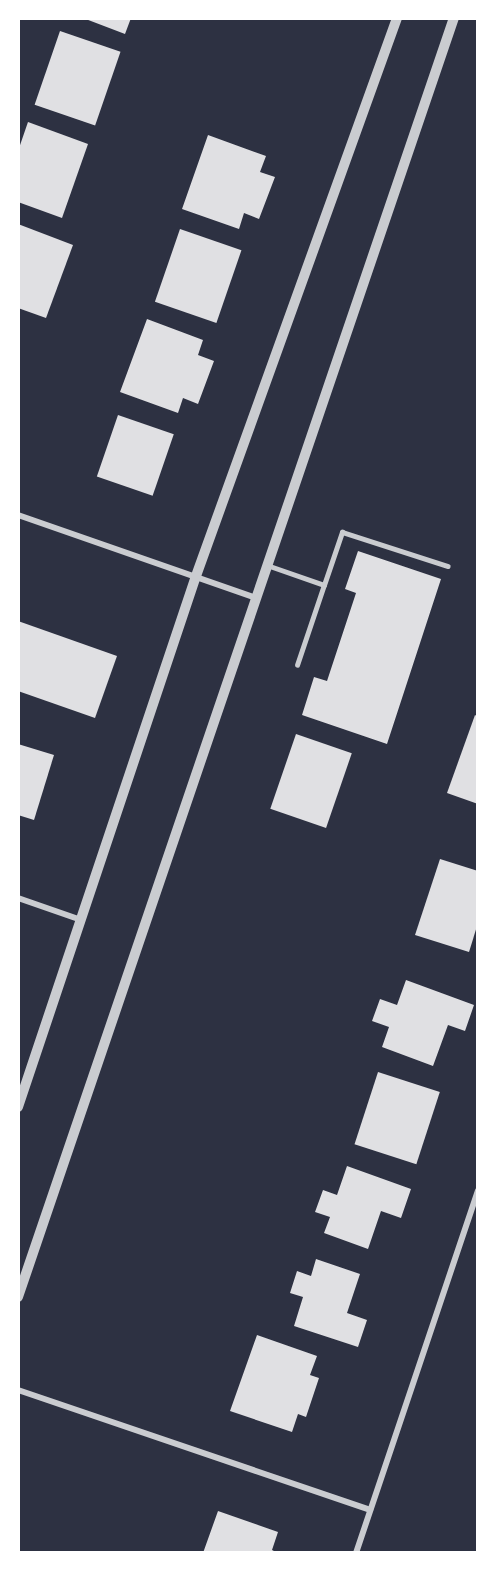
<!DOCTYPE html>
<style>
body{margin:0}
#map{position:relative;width:496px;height:1571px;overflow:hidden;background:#2d3142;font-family:Overpass,sans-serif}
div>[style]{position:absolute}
.building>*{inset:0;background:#e0e0e3;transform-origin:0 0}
.service>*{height:4.5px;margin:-2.25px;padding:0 2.25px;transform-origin:2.25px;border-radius:2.25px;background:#caccd0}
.minor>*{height:6px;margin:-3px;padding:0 3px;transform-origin:3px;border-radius:3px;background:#caccd0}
.tertiary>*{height:10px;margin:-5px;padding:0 5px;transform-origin:5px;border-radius:5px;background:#caccd0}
span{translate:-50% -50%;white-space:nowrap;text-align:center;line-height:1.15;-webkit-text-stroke:6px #fff;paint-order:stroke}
.frame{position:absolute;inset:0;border:20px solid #fff;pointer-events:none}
</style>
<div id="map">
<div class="building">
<i style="clip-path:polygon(83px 18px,131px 18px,125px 34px)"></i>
<i style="left:60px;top:31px;width:64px;height:78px;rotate:19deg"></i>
<i style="clip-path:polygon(28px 122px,88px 144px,62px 218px,18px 202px,18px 151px)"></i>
<i style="clip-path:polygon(208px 135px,266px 156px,260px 172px,275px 177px,259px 219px,244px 213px,239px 229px,182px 209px)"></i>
<i style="clip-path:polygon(18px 224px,73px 245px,46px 318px,18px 308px)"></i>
<i style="left:180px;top:229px;width:65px;height:77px;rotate:19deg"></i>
<i style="clip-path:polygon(147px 319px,203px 340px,198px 355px,214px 361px,198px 404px,183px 398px,178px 413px,120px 392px)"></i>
<i style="left:118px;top:415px;width:59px;height:65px;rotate:19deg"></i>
<i style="clip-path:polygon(358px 551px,441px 579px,387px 744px,302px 715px,314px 677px,327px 681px,356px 593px,345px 589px)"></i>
<i style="clip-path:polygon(18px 621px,117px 656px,95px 718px,18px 691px)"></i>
<i style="clip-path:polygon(475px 715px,478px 717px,478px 804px,447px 793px)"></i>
<i style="left:296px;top:734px;width:59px;height:79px;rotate:19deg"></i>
<i style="clip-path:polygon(18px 744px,54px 755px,34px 820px,18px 815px)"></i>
<i style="clip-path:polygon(440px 859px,478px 871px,478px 923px,469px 952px,415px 935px)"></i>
<i style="clip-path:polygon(406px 980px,474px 1005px,465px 1031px,448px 1025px,433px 1066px,382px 1047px,389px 1027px,372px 1021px,380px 999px,397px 1005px)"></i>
<i style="left:378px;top:1072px;width:65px;height:76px;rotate:18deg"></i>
<i style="clip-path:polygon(347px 1166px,411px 1189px,401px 1218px,381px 1211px,368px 1249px,324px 1233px,330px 1217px,315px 1212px,323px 1190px,337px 1195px)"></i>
<i style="clip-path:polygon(316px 1259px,360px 1274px,347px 1313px,367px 1320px,358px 1347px,294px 1326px,303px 1297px,290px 1293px,297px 1271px,311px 1276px)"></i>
<i style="clip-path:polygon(257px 1335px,317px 1356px,310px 1375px,319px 1378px,306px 1417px,298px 1414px,292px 1432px,230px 1411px)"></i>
<i style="clip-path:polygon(218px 1511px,278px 1532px,272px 1550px,278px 1553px,203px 1553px)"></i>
</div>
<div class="service">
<i style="left:267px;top:565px;width:60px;rotate:19.3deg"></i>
<i style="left:324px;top:585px;width:56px;rotate:-71.2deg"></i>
<i style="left:342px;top:532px;width:111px;rotate:17.8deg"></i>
<i style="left:297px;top:665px;width:84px;rotate:-71.4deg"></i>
</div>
<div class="minor">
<i style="left:18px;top:515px;width:252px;rotate:19.2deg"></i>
<i style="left:18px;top:898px;width:67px;rotate:19.2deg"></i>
<i style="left:18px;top:1390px;width:372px;rotate:18.8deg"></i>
<i style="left:356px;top:1553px;width:382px;rotate:-71.4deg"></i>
</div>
<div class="tertiary">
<i style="left:18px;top:1107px;width:560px;rotate:-71.47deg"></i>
<i style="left:196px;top:576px;width:593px;rotate:-70.19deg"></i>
<i style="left:18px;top:1297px;width:1351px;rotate:-71.18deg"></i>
</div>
<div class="frame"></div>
</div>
